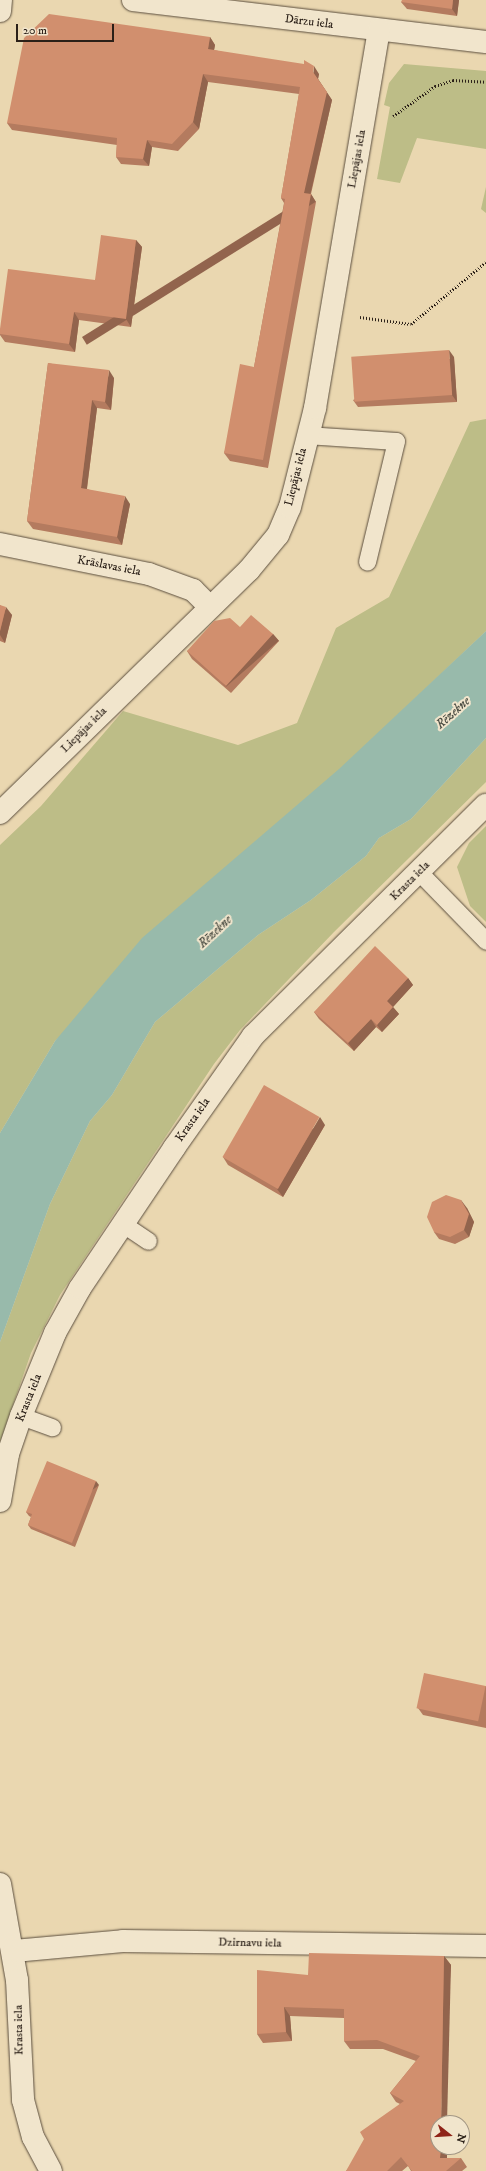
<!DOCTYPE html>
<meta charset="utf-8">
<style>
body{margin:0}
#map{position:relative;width:486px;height:2171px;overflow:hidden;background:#ead7b0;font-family:"IM FELL DW Pica",serif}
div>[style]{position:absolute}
.green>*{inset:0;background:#bdbd87}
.water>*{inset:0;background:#98baab}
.path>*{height:2.5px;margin-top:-1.25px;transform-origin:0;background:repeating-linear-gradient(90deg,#2b2018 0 1px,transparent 0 3px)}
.roads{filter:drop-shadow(0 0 1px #5b4e3e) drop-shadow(0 0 1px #5b4e3e)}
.service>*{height:17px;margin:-8.5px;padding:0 8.5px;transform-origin:8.5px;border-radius:8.5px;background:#f1e5cc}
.pedestrian>*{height:22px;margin:-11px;padding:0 11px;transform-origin:11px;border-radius:11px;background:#f1e5cc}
.minor>*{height:22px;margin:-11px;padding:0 11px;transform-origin:11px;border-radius:11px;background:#f1e5cc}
.wall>*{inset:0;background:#b47b5f}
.shaded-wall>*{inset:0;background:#92644d;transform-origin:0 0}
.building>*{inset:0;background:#d18f6e;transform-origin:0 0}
span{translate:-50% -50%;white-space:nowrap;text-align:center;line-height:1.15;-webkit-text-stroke:4px #f1e5cc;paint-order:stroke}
.street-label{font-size:12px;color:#2b2018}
.water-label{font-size:13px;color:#4c4e44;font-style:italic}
.north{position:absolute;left:430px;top:2115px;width:40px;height:40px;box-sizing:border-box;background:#f1e5cc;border:1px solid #a29684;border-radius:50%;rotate:107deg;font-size:11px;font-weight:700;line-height:16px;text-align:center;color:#2b2018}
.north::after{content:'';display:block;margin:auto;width:14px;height:18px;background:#8f2418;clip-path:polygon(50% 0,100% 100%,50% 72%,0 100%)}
.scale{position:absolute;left:16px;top:24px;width:98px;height:18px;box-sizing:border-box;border:2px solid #2b2018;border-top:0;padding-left:5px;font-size:12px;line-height:14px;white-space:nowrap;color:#2b2018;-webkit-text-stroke:3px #f1e5cc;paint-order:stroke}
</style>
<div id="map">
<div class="green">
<i style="clip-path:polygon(404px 64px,486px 71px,486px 149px,417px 138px,400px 183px,377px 179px,390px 107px,384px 105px,389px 83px)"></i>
<i style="clip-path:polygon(486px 187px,486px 213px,481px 209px)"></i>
<i style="clip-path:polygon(486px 419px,486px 631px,55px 1041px,0 1133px,0 845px,41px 806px,123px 711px,238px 745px,297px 723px,336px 628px,389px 597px,470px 422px)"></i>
<i style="clip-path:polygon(486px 738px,486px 782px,334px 932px,240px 1030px,214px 1064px,60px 1295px,31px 1353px,0 1442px,0 1342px,50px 1204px,90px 1121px,112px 1095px,155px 1022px,258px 935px,311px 900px,366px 856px,379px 838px,411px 819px)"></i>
<i style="clip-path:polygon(486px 826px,486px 922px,470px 906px,457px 867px,469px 843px)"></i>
</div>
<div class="water">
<i style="clip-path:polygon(486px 631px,486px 738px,411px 819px,379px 838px,366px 856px,311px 900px,258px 935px,155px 1022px,112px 1095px,90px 1121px,50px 1204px,0 1342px,0 1133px,55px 1041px,142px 938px,339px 769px)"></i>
</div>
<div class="path">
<i style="left:393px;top:116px;width:52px;rotate:-35.5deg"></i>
<i style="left:435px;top:86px;width:19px;rotate:-18deg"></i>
<i style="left:453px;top:80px;width:33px;rotate:3deg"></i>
<i style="left:360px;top:317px;width:51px;rotate:7.8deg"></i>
<i style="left:411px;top:324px;width:97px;rotate:-39.6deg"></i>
</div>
<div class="roads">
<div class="service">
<i style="left:306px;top:435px;width:90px;rotate:3.8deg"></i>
<i style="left:396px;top:441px;width:124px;rotate:103.5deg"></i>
<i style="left:419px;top:872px;width:96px;rotate:45.8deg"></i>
<i style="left:123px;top:1224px;width:30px;rotate:34deg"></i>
<i style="left:21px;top:1416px;width:33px;rotate:20deg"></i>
</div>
<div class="pedestrian">
<i style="left:0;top:1501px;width:48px;rotate:-80.3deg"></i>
<i style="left:8px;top:1454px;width:40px;rotate:-71.1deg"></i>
<i style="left:21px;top:1416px;width:90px;rotate:-67.7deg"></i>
<i style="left:55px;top:1333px;width:51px;rotate:-60.9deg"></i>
<i style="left:80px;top:1288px;width:169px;rotate:-56.1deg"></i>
<i style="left:174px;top:1148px;width:137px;rotate:-54.8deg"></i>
<i style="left:253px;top:1036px;width:328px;rotate:-44.8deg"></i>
<i style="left:0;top:1884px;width:97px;rotate:80deg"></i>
<i style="left:17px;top:1980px;width:120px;rotate:87.1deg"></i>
<i style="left:23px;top:2100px;width:38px;rotate:75deg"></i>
<i style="left:33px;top:2137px;width:38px;rotate:62deg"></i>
</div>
<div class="minor">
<i style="left:133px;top:0;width:355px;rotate:6.8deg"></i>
<i style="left:0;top:11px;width:11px;rotate:-85deg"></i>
<i style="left:0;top:544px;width:152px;rotate:11.4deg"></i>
<i style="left:149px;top:574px;width:47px;rotate:20deg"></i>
<i style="left:193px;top:590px;width:23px;rotate:45deg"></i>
<i style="left:0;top:813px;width:348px;rotate:-44.3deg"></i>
<i style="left:249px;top:570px;width:45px;rotate:-50.4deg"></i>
<i style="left:278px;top:535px;width:30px;rotate:-67deg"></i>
<i style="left:290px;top:507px;width:102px;rotate:-75.8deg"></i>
<i style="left:315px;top:408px;width:383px;rotate:-80.4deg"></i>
<i style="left:14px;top:1951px;width:109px;rotate:-5.2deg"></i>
<i style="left:123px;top:1941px;width:363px;rotate:0.8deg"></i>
</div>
</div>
<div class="wall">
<i style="clip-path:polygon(459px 0,457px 16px,407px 9px,401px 2px)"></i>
<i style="clip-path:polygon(210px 37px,215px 45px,214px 50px,319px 74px,318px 79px,332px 100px,311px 194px,316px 202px,268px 468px,230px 461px,224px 453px,254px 367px,284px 203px,281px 198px,299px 94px,208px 82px,199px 129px,178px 151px,152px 147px,149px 166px,121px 164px,116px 157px,117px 145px,12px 130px,7px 123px)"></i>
<i style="clip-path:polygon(136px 240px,142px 247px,131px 327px,79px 320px,75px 352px,5px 342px,0 335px,0 329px,95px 280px)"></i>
<i style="clip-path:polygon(454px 357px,457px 402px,358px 407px,353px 400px)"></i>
<i style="clip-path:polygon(48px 363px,114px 378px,111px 410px,97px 408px,87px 489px,130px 504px,122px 545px,33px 529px,27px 521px)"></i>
<i style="clip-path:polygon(0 605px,12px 615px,5px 643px,0 641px)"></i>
<i style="clip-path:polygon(240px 627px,273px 634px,279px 641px,231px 693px,192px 659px,187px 651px)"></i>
<i style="clip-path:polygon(408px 978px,413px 985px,393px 1007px,399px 1014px,382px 1032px,376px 1027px,354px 1051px,319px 1019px,314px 1012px)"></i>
<i style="clip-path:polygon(325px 1125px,283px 1197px,228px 1165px,223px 1157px)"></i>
<i style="clip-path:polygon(467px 1208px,474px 1222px,469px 1237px,455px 1244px,439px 1239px,434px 1232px)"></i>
<i style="clip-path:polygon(99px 1485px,75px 1547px,31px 1529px,28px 1525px,31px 1517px,29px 1516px,26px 1512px)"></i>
<i style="clip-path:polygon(486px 1686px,486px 1728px,423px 1715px,418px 1708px)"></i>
<i style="clip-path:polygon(444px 1956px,451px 1965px,438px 2147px,447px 2147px,447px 2158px,461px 2158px,467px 2167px,462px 2171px,411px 2171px,408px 2166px,402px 2171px,346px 2171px,400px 2104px,396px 2102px,390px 2093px,416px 2061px,383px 2049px,350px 2049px,344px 2041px,344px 2018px,290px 2016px,292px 2041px,263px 2043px,257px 2034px,308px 1975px)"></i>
</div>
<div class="shaded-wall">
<i style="clip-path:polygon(453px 0,459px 0,457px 16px,452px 9px)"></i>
<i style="clip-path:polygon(210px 37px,215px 45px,213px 56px,208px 49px)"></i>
<i style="clip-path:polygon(314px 66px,319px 74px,318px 79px,332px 100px,309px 200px,304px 193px)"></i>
<i style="clip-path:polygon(203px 74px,208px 82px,199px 129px,193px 122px)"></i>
<i style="clip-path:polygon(147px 140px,152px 147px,149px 166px,143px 159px)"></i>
<i style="left:311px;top:194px;width:9px;height:270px;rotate:58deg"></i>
<i style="clip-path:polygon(136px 240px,142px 247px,131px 327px,126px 319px)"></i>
<i style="clip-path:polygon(74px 312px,79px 320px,75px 352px,69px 344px)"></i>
<i style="clip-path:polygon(449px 350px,454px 357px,457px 402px,452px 395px)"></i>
<i style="clip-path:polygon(109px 370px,114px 378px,111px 410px,105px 402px)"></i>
<i style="clip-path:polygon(92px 400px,97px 408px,86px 495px,81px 488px)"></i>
<i style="clip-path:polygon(125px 496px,130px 504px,122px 545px,117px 537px)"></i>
<i style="clip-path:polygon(6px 607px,12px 615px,5px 643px,0 635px,0 631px)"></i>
<i style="left:273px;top:634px;width:9px;height:70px;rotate:49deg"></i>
<i style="clip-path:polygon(408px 978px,413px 985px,393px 1007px,399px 1014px,382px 1032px,377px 1025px,387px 1001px)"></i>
<i style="clip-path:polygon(371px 1019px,376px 1027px,354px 1051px,348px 1043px)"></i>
<i style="clip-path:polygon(320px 1117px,325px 1125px,283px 1197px,277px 1189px)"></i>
<i style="clip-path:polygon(461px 1200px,467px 1208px,474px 1222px,469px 1237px,464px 1230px)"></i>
<i style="left:96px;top:1481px;width:5px;height:66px;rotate:53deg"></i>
<i style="clip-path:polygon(444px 1956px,451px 1965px,447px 2123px,441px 2123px)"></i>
<i style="clip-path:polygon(284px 2007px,290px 2016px,292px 2041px,286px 2032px)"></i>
<i style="clip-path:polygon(441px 2147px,447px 2147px,447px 2166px,440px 2158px)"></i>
</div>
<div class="building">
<i style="clip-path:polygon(402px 0,453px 0,452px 9px,401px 2px)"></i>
<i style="clip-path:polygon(49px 14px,210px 37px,208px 49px,304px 64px,304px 60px,314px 66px,313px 72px,327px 92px,304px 193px,311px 194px,263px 460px,224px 453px,240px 364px,254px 367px,285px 199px,281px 198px,300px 87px,203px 74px,193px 122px,172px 144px,147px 140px,143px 159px,116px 157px,117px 138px,7px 123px,24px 38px)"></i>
<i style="clip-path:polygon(101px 235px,136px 240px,126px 319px,74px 312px,69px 344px,0 334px,0 329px,8px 269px,95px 280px)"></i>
<i style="left:449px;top:350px;width:45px;height:98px;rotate:86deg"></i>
<i style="clip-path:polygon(48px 363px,109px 370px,105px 402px,92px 400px,81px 488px,125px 496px,117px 537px,27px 521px)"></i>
<i style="clip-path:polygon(0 605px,6px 607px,0 631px)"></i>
<i style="clip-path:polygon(251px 615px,273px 634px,226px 686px,187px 651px,214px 621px,230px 618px,240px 627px)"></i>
<i style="clip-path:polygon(375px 946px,408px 978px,387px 1001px,393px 1007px,377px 1025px,371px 1019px,348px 1043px,314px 1012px)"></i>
<i style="left:264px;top:1085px;width:64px;height:83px;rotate:30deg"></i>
<i style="clip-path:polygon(446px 1195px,461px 1200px,469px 1214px,464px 1230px,450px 1237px,434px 1232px,427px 1217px,432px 1202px)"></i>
<i style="clip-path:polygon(47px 1461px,96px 1481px,72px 1543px,28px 1525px,32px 1514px,26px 1512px)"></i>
<i style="left:424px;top:1673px;width:63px;height:36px;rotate:12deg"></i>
<i style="clip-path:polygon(309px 1953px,444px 1956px,441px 2123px,438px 2123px,438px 2147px,441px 2147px,440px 2158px,461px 2158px,446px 2171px,412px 2171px,401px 2157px,387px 2171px,346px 2171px,364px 2139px,360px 2132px,404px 2101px,390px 2093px,420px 2056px,377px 2040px,344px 2041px,344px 2009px,284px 2007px,286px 2032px,257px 2034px,257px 1970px,308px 1975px)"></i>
</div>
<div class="street-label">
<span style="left:309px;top:22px;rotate:7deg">Dārzu iela</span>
<span style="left:357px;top:159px;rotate:-80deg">Liepājas iela</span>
<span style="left:296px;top:477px;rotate:-76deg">Liepājas iela</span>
<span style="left:109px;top:566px;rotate:11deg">Krāslavas iela</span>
<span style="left:84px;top:730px;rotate:-45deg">Liepājas iela</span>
<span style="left:410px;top:881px;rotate:-45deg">Krasta iela</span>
<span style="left:193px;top:1120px;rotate:-55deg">Krasta iela</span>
<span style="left:29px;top:1398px;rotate:-68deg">Krasta iela</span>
<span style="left:250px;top:1943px;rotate:1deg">Dzirnavu iela</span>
<span style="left:19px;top:2030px;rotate:-91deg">Krasta iela</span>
</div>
<div class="water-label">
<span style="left:453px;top:713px;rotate:-42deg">Rēzekne</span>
<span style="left:215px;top:932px;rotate:-43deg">Rēzekne</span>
</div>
<div class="north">N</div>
<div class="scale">20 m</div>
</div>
